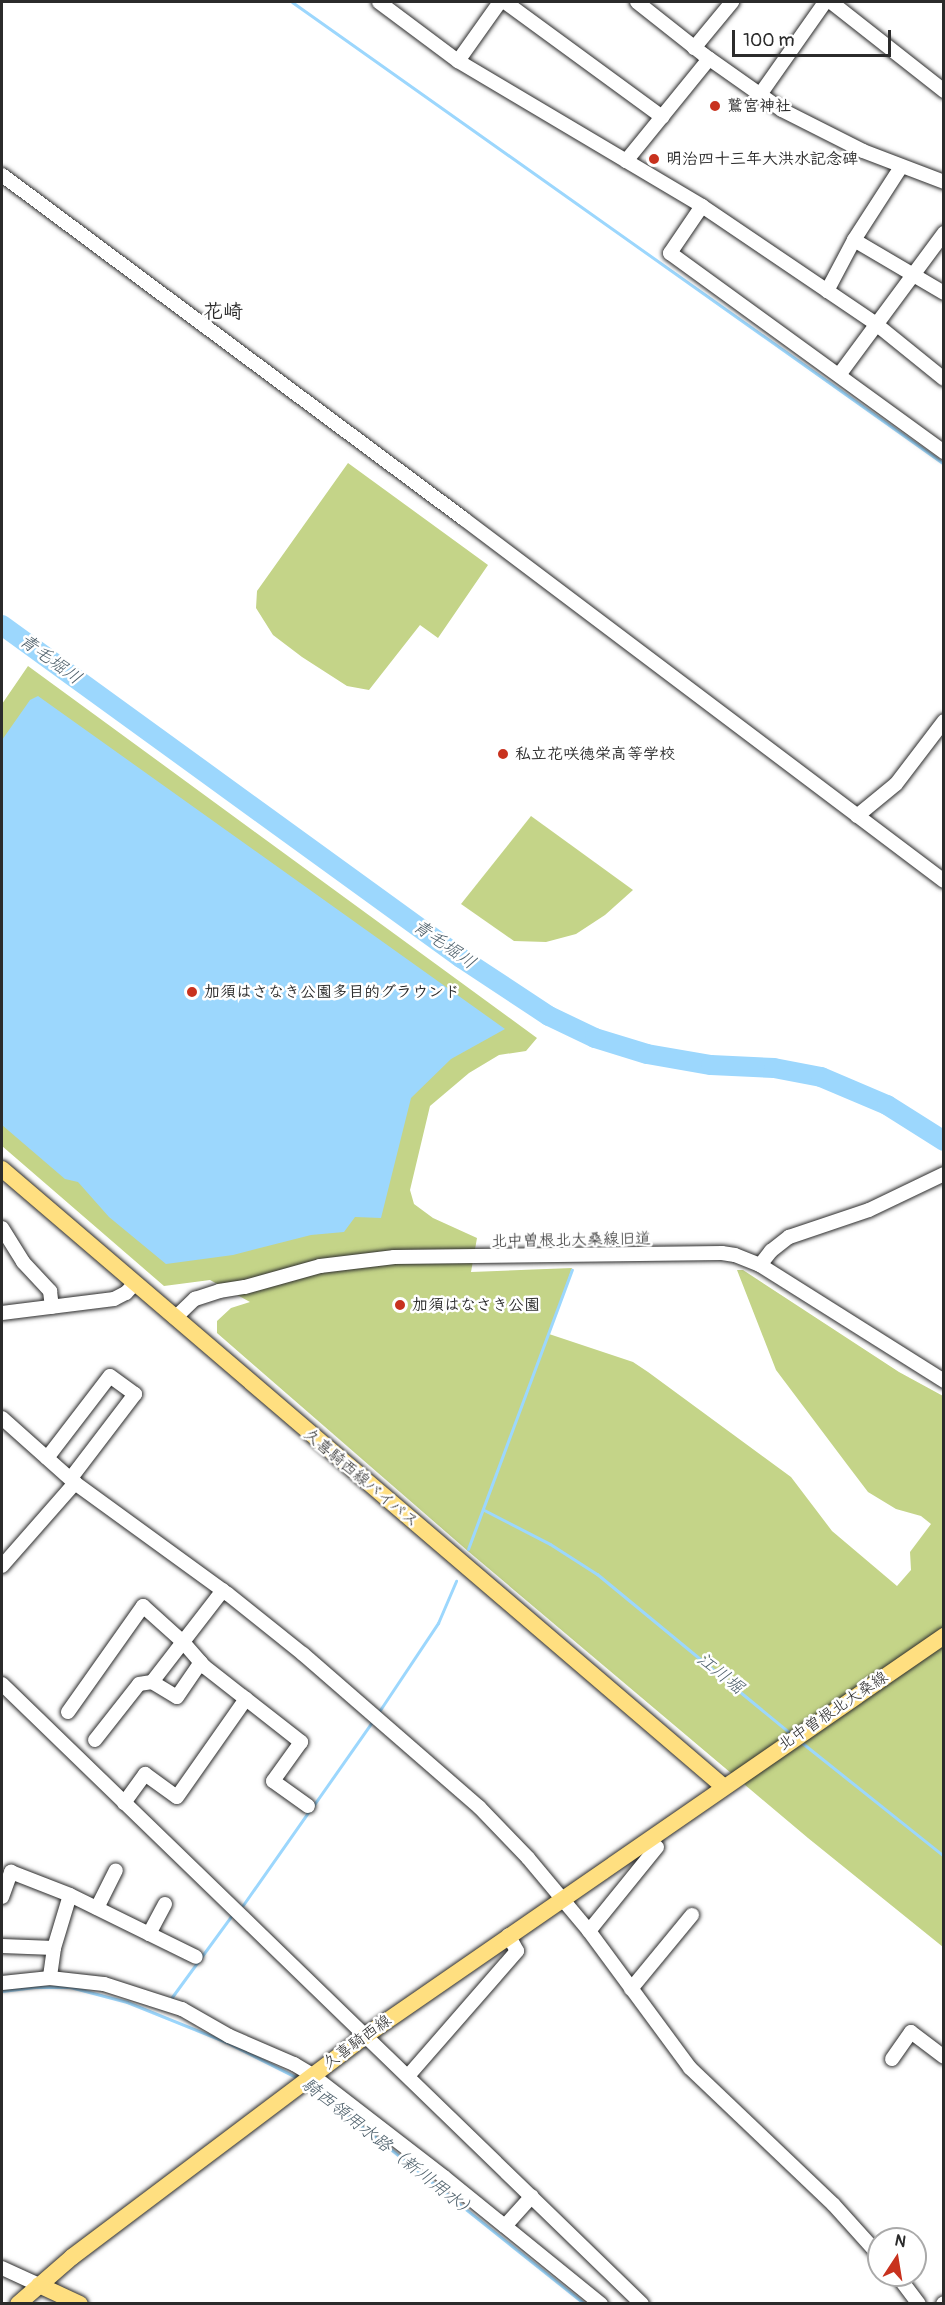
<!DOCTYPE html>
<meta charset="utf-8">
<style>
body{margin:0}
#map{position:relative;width:945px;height:2305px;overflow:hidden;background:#fff;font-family:Pangolin,"Klee One",sans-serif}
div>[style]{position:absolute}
.green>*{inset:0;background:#c4d488}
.water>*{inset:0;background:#9cd7fd}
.stream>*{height:3px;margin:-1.5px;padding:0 1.5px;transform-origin:1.5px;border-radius:1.5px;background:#9cd7fd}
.river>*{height:20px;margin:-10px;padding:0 10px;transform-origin:10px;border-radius:10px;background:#9cd7fd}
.roads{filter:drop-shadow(0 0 2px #2b2b2b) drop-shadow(0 0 2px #2b2b2b)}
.minor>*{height:14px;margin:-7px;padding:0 7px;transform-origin:7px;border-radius:7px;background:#fff}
.major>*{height:16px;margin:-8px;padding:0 8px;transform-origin:8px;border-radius:8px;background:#ffdf80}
.dots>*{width:16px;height:16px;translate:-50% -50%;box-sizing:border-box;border:3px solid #fff;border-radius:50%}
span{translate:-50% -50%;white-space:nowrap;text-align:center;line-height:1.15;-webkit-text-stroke:5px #fff;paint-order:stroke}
.poi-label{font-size:16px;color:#2b2b2b;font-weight:700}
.left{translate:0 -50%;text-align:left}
.street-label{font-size:16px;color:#2b2b2b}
.water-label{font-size:18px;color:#4d5f6a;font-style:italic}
.quarter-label{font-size:20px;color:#2b2b2b;font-weight:700}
.frame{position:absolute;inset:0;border:3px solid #2b2b2b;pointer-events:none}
.north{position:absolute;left:867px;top:2227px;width:60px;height:60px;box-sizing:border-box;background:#fff;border:2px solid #aaa;border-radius:50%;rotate:12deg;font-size:16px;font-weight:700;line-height:24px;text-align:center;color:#2b2b2b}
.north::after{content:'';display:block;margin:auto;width:21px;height:27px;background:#c8321e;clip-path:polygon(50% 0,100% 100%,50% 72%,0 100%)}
.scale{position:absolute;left:732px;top:30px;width:159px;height:27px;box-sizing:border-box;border:3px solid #2b2b2b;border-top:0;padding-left:8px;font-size:18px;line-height:21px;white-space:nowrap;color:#2b2b2b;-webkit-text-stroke:4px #fff;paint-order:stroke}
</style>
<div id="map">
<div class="green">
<i style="clip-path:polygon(348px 463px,488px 565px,438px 638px,420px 625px,369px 690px,347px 686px,302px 657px,273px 635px,256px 608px,257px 591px)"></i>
<i style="clip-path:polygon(28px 666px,537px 1038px,526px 1051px,499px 1055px,469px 1073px,430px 1106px,410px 1190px,414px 1204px,433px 1218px,477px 1238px,471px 1272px,572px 1268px,549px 1334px,633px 1362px,648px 1372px,791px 1477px,832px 1531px,897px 1586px,911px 1570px,910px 1552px,931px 1524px,921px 1516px,896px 1509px,868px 1492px,849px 1467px,776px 1370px,737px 1270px,743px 1270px,899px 1372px,943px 1396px,943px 1947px,808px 1838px,469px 1552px,217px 1333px,217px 1321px,231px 1308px,250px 1302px,210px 1280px,164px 1286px,2px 1146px,2px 704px)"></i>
<i style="clip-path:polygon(531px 816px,633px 890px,605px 915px,576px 934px,546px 942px,514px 941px,461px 904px)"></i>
</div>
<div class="water">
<i style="clip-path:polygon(38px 696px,505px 1029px,451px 1059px,411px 1098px,381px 1218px,355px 1217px,344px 1232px,311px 1235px,233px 1255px,166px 1264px,109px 1217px,78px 1182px,65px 1179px,2px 1125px,2px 740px,30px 700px)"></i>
</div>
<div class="stream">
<i style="left:292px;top:2px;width:799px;rotate:35.32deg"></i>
<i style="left:484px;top:1510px;width:74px;rotate:27.3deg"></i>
<i style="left:550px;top:1544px;width:56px;rotate:32.6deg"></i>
<i style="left:597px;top:1574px;width:251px;rotate:39.5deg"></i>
<i style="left:468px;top:1549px;width:298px;rotate:-69.6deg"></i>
<i style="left:380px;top:1710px;width:105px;rotate:-56.3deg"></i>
<i style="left:438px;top:1623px;width:46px;rotate:-66.8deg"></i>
<i style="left:801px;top:1742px;width:183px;rotate:38.6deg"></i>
<i style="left:313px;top:1806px;width:103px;rotate:-54.9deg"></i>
<i style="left:243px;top:1905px;width:115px;rotate:-54.9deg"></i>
<i style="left:2px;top:1991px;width:33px;rotate:-7deg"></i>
<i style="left:35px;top:1987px;width:35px"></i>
<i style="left:70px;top:1987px;width:59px;rotate:14.7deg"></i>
<i style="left:127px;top:2002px;width:107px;rotate:22deg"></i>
<i style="left:226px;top:2042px;width:80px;rotate:26.6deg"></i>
<i style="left:172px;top:1997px;width:102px;rotate:-53.8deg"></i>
<i style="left:309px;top:2084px;width:353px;rotate:38.6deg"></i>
</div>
<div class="river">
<i style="left:2px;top:625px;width:567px;rotate:35.96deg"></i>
<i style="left:461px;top:958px;width:105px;rotate:33.4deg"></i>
<i style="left:549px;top:1016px;width:51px;rotate:25.6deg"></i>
<i style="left:595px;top:1038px;width:54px;rotate:17.1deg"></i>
<i style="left:647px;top:1054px;width:65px;rotate:9.8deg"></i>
<i style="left:711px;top:1065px;width:63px;rotate:2.7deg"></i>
<i style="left:774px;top:1068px;width:48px;rotate:10.8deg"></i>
<i style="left:821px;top:1077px;width:72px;rotate:23deg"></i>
<i style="left:887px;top:1105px;width:67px;rotate:32.3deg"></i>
</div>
<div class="roads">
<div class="minor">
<i style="left:379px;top:2px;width:99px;rotate:36.8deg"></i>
<i style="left:458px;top:61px;width:284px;rotate:30.7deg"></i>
<i style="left:702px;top:206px;width:210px;rotate:34.1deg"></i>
<i style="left:876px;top:324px;width:87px;rotate:39deg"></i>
<i style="left:505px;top:2px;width:195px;rotate:36.2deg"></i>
<i style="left:637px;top:2px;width:85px;rotate:38.3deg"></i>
<i style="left:704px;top:55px;width:95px;rotate:35.2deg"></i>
<i style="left:782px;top:110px;width:91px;rotate:26.8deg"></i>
<i style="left:863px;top:151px;width:87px;rotate:20.9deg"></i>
<i style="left:831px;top:2px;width:144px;rotate:38.2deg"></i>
<i style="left:694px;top:48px;width:60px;rotate:-50.4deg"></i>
<i style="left:458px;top:61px;width:72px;rotate:-54.6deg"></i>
<i style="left:759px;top:96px;width:115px;rotate:-54.9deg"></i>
<i style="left:626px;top:161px;width:132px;rotate:-50.9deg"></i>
<i style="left:901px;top:167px;width:87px;rotate:122.8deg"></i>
<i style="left:854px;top:240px;width:104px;rotate:30.5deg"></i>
<i style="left:2px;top:175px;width:576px;rotate:36.67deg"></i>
<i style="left:464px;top:519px;width:601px;rotate:37.02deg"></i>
<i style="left:702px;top:206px;width:57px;rotate:124.2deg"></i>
<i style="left:670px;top:253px;width:339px;rotate:36deg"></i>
<i style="left:827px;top:291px;width:58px;rotate:-62.1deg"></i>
<i style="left:839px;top:375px;width:177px;rotate:-53.5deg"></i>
<i style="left:857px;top:816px;width:50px;rotate:-39.4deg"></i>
<i style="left:896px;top:784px;width:79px;rotate:-52.7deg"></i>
<i style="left:2px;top:1228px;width:40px;rotate:58deg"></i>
<i style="left:23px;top:1262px;width:40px;rotate:47deg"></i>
<i style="left:50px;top:1291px;width:16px;rotate:83deg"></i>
<i style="left:760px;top:1265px;width:18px;rotate:-52deg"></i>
<i style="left:771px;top:1251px;width:23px;rotate:-38deg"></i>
<i style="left:789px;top:1237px;width:84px;rotate:-18.6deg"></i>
<i style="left:869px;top:1210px;width:83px;rotate:-25.6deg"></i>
<i style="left:2px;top:1313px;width:113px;rotate:-7.1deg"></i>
<i style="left:114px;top:1299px;width:13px;rotate:-27deg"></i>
<i style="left:126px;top:1293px;width:12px;rotate:-48deg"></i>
<i style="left:175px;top:1318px;width:28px;rotate:-44deg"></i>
<i style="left:195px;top:1299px;width:25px;rotate:-18deg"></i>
<i style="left:219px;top:1291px;width:26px;rotate:-9deg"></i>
<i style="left:245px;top:1287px;width:78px;rotate:-15.6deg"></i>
<i style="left:320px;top:1266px;width:75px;rotate:-6.9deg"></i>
<i style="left:394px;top:1257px;width:328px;rotate:-0.7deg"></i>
<i style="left:722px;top:1253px;width:13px;rotate:9deg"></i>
<i style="left:735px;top:1255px;width:27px;rotate:22deg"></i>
<i style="left:760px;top:1265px;width:218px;rotate:32.2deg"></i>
<i style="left:2px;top:1418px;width:98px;rotate:41.7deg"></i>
<i style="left:75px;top:1483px;width:189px;rotate:36deg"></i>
<i style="left:228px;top:1594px;width:96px;rotate:38.7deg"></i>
<i style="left:303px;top:1654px;width:233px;rotate:41deg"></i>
<i style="left:479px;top:1807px;width:71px;rotate:46.1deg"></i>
<i style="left:528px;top:1858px;width:95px;rotate:50.1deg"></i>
<i style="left:589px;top:1931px;width:170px;rotate:53.6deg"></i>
<i style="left:690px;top:2068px;width:197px;rotate:43.6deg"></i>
<i style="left:833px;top:2204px;width:69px;rotate:48deg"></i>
<i style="left:47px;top:1458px;width:103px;rotate:-52.5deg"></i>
<i style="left:110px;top:1376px;width:31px;rotate:36deg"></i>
<i style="left:135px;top:1394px;width:106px;rotate:127.3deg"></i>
<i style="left:2px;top:1566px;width:111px;rotate:-48.7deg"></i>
<i style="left:152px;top:1682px;width:29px;rotate:31deg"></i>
<i style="left:177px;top:1697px;width:42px;rotate:-55.6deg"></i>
<i style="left:2px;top:1684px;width:891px;rotate:44.09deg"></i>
<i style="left:68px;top:1712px;width:130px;rotate:-54.7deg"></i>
<i style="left:143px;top:1606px;width:54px;rotate:42deg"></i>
<i style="left:183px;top:1642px;width:33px;rotate:49deg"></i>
<i style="left:205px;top:1667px;width:122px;rotate:38deg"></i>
<i style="left:301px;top:1742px;width:48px;rotate:125.7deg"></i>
<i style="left:273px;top:1781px;width:43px;rotate:35.5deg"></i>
<i style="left:95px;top:1740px;width:71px;rotate:-51.8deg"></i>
<i style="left:139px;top:1684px;width:13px;rotate:-9deg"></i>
<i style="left:152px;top:1682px;width:116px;rotate:-52.3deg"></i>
<i style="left:124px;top:1803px;width:36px;rotate:-54deg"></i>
<i style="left:145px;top:1774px;width:39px;rotate:36deg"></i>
<i style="left:177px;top:1797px;width:120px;rotate:-54.9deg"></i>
<i style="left:2px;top:1897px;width:27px;rotate:-70deg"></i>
<i style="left:11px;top:1872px;width:63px;rotate:21.3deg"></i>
<i style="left:70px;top:1895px;width:140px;rotate:26.2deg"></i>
<i style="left:97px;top:1908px;width:42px;rotate:-63.4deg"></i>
<i style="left:589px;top:1931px;width:108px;rotate:-51deg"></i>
<i style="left:149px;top:1934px;width:34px;rotate:-62deg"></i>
<i style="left:2px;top:1946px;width:52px;rotate:2.2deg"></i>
<i style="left:54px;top:1948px;width:30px;rotate:98deg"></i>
<i style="left:54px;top:1948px;width:55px;rotate:-73.2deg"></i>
<i style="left:2px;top:1983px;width:48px;rotate:-5.9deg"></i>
<i style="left:50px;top:1978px;width:54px;rotate:6.3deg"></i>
<i style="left:104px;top:1984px;width:82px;rotate:17.8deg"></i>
<i style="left:182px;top:2009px;width:54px;rotate:29.9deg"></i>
<i style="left:229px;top:2036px;width:71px;rotate:23.3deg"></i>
<i style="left:294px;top:2064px;width:21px;rotate:31deg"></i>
<i style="left:312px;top:2075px;width:167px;rotate:37.7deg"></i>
<i style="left:444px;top:2177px;width:202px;rotate:39deg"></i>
<i style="left:631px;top:1989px;width:96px;rotate:-50.5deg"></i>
<i style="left:892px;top:2059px;width:33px;rotate:-55deg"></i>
<i style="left:911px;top:2032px;width:41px;rotate:37.1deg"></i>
<i style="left:408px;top:2076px;width:166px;rotate:-48.9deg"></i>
<i style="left:517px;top:1951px;width:18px;rotate:-119deg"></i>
<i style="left:505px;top:2226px;width:40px;rotate:-48deg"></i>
<i style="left:2px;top:2268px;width:41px;rotate:24.7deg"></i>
<i style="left:897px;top:2275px;width:36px;rotate:53deg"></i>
<i style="left:943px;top:2304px;width:1px;rotate:-45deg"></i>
</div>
<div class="major">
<i style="left:2px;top:1169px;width:949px;rotate:40.56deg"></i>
<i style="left:39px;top:2285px;width:45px;rotate:24.9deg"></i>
<i style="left:18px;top:2304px;width:72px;rotate:-41deg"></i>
<i style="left:72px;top:2257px;width:367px;rotate:-37deg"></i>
<i style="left:365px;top:2036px;width:704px;rotate:-34.64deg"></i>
</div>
</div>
<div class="dots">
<i style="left:715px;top:106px;background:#c8321e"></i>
<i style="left:654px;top:159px;background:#c8321e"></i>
<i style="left:503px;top:754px;background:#c8321e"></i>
<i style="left:192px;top:992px;background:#c8321e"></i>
<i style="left:400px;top:1305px;background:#c8321e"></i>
</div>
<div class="poi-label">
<span class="left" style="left:727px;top:106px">鷲宮神社</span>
<span class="left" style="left:666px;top:159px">明治四十三年大洪水記念碑</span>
<span class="left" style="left:515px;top:754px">私立花咲徳栄高等学校</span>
<span class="left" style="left:204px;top:992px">加須はさなき公園多目的グラウンド</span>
<span class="left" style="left:412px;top:1305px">加須はなさき公園</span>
</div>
<div class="street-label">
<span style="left:571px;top:1240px;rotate:-1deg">北中曽根北大桑線旧道</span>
<span style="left:361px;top:1478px;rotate:40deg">久喜騎西線バイパス</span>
<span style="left:833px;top:1711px;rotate:-34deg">北中曽根北大桑線</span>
<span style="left:357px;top:2042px;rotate:-36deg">久喜騎西線</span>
</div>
<div class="water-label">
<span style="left:50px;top:660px;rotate:36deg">青毛堀川</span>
<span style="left:444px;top:945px;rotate:35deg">青毛堀川</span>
<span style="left:720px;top:1674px;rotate:39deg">江川堀</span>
<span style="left:389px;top:2149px;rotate:38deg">騎西領用水路（新川用水）</span>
</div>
<div class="quarter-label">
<span style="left:223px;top:311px">花崎</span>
</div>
<div class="frame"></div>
<div class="north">N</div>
<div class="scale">100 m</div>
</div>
